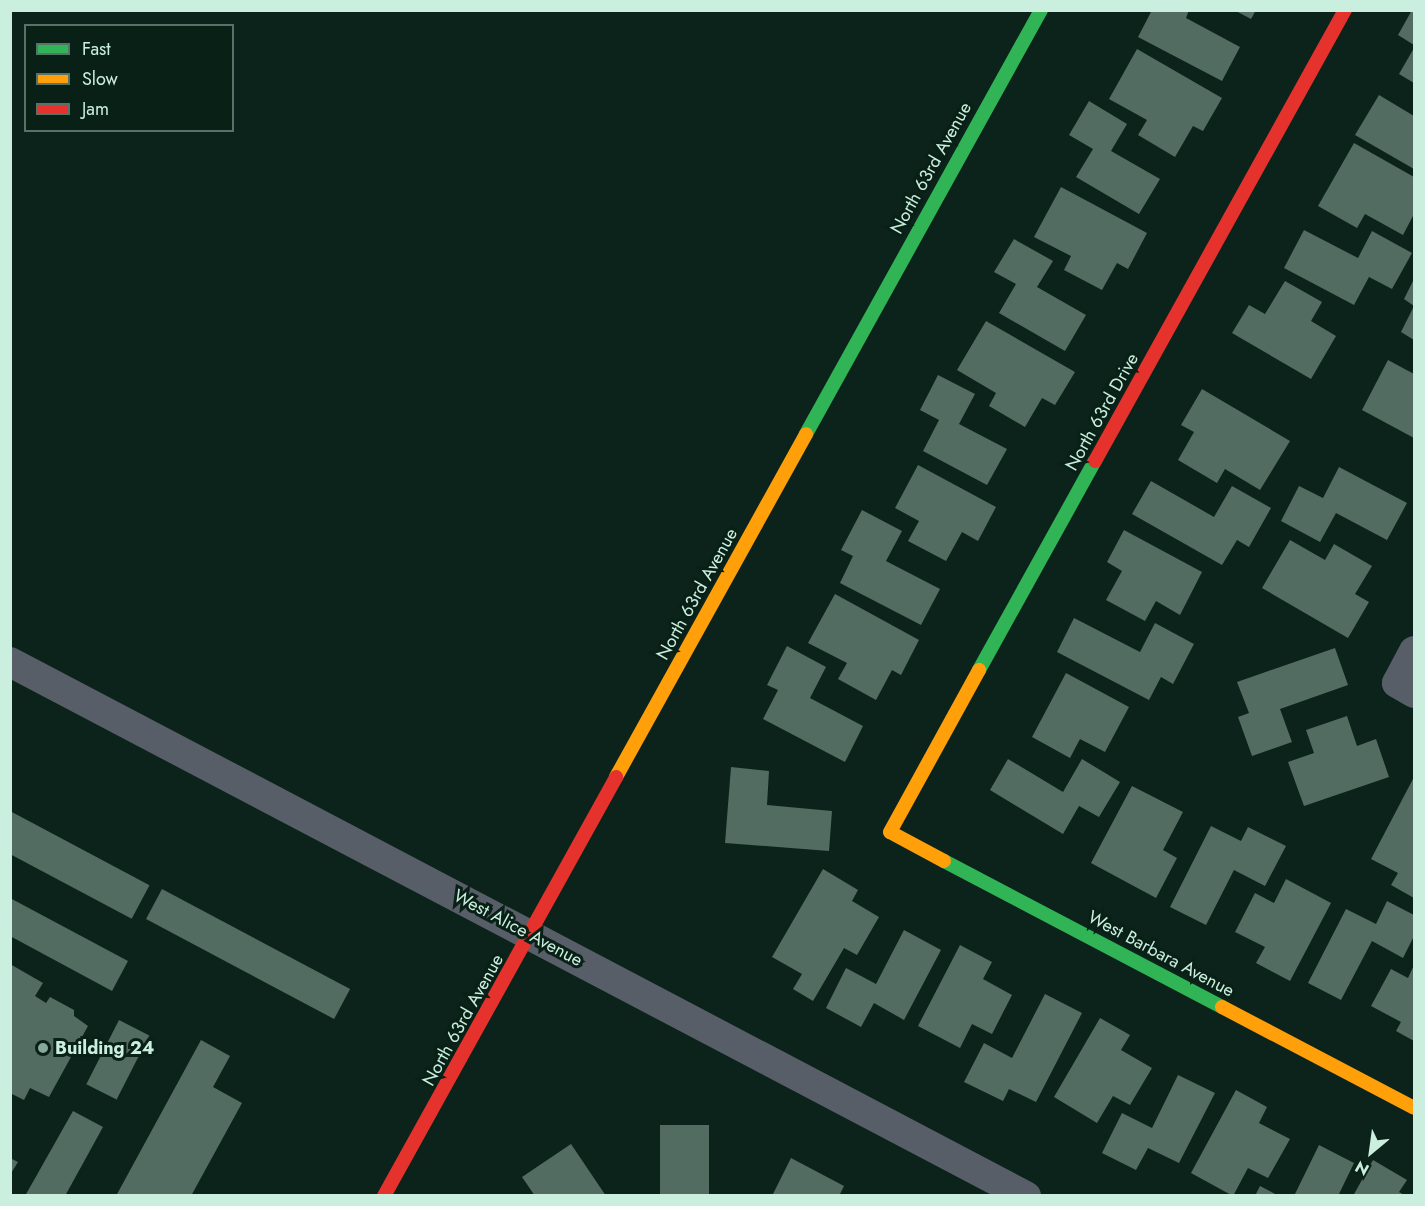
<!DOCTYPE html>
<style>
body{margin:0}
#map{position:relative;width:1425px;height:1206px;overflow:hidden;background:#0c231b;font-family:Jost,sans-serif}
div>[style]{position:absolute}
.building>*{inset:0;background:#526c61;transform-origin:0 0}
.street>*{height:30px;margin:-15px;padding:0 15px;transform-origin:15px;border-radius:15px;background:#585e68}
.fast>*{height:14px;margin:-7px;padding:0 7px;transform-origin:7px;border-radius:7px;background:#30b455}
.slow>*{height:14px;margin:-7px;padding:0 7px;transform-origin:7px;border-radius:7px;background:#ff9f0a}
.jam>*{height:14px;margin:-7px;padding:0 7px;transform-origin:7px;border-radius:7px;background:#e5322d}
.dots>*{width:16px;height:16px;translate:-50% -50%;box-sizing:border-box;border:3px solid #092017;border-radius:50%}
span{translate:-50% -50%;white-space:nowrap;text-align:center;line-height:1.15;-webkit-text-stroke:6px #092017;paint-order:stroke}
.street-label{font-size:18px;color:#cbefde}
.poi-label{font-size:18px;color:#cbefde;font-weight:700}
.left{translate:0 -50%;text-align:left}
.frame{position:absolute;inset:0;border:12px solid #cbefde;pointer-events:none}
.legend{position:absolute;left:24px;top:24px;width:210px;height:108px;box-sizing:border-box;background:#092017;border:2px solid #577367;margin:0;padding:8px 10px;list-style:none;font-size:18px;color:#cbefde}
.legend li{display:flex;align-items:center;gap:12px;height:30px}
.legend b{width:30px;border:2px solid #577367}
.north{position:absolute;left:1341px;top:1122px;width:60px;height:60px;-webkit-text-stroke:4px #092017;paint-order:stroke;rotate:209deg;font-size:16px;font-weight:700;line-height:24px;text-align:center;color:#cbefde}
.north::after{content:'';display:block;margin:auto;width:21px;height:27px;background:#cbefde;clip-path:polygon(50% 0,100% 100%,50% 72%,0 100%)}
</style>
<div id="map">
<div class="building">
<i style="clip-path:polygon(1152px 10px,1189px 10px,1186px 18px,1240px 47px,1222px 81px,1138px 37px)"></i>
<i style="clip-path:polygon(1234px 10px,1256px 10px,1251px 19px)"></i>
<i style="clip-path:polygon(1412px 10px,1414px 10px,1414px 45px,1398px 35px)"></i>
<i style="clip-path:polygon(1414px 48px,1414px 83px,1399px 74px)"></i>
<i style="clip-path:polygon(1137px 49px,1222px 98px,1203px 131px,1193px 126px,1175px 157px,1138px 135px,1147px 120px,1109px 99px)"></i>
<i style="clip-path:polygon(1379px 95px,1414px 116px,1414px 169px,1355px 135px)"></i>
<i style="clip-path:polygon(1089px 101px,1127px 124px,1111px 151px,1160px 179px,1139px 214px,1076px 177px,1093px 149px,1069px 135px)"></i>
<i style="clip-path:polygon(1354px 143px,1414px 177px,1414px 214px,1403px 235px,1365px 214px,1357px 228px,1318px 206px)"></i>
<i style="clip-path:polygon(1061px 187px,1147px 233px,1128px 269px,1117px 263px,1102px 290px,1064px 270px,1071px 256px,1034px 237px)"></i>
<i style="clip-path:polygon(1304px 230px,1358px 258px,1372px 231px,1412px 253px,1392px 289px,1369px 277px,1354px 305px,1284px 268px)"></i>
<i style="clip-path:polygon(1014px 239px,1053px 261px,1037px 287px,1086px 315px,1065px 351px,999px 313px,1016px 284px,994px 272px)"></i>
<i style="clip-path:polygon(1414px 279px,1414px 306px,1404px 299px)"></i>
<i style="clip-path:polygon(1285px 281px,1322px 302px,1311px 321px,1336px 336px,1311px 379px,1232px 333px,1249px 305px,1265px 314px)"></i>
<i style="clip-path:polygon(1414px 306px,1414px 340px,1401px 332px)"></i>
<i style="clip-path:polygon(986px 321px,1075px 372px,1055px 405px,1042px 398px,1025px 427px,989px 406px,996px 393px,957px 370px)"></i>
<i style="clip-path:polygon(1388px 360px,1414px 374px,1414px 438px,1362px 410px)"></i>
<i style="clip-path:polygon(938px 375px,975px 394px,959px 424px,1007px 449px,987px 485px,923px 451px,939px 420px,920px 410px)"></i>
<i style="clip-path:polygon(1202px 389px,1290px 441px,1260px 490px,1225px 469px,1217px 483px,1178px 460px,1194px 432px,1181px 425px)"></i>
<i style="clip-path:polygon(918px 465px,996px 507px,978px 541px,962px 532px,946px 561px,908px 541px,919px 521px,895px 508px)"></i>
<i style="clip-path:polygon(1339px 467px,1407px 503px,1387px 540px,1336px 513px,1320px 542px,1281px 521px,1299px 486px,1323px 498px)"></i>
<i style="clip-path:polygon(1151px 481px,1214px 517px,1232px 486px,1271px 508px,1249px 547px,1237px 540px,1222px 565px,1132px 514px)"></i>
<i style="clip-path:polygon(862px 510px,902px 531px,886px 561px,940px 589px,921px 625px,840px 583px,853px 556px,841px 550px)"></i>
<i style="clip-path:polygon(1124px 530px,1202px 572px,1180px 615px,1156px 601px,1145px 621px,1106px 600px,1122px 571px,1107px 562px)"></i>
<i style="clip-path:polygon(1290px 540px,1325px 560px,1334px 544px,1372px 566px,1355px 594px,1369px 602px,1348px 638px,1262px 588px)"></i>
<i style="clip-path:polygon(835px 594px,919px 640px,901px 675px,892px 670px,876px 700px,838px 679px,847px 663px,808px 643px)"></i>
<i style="clip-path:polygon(1074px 618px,1140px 652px,1155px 623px,1194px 644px,1173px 684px,1161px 677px,1149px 700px,1057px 652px)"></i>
<i style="clip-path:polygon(787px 646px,826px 667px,810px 698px,863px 726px,845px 762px,763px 719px,778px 690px,767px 685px)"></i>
<i style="clip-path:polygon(1335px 648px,1348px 685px,1280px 709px,1292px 742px,1252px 756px,1238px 717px,1249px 713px,1237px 682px)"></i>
<i style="clip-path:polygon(1066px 673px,1129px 707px,1105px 752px,1080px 739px,1070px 758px,1032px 737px)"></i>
<i style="clip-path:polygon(1347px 716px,1357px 746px,1376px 739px,1389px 777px,1304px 806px,1288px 762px,1314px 753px,1306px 730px)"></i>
<i style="clip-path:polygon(1008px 759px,1063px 792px,1082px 759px,1120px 782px,1099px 817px,1079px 806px,1063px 834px,990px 790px)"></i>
<i style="clip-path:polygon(731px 767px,769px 771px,767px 805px,832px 811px,829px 851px,725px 843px)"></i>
<i style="clip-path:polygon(1414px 777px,1414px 898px,1391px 885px,1398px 873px,1371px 859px)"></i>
<i style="clip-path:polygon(1132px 786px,1183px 812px,1163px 850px,1177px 858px,1156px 898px,1091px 863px)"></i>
<i style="left:10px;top:811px;width:158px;height:38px;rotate:28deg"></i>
<i style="clip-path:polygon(1211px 826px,1241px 841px,1248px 827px,1286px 846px,1265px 886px,1234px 870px,1206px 925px,1170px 907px)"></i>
<i style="clip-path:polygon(823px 869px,858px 890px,852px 901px,879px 917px,857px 955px,844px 948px,813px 1001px,793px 989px,802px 974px,772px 957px)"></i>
<i style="clip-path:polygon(1286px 879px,1331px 903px,1290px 981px,1256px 963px,1265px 947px,1235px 932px,1255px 893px,1274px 903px)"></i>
<i style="left:162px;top:889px;width:213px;height:34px;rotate:28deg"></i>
<i style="clip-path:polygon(10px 898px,128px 961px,112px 991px,10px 936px)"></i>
<i style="clip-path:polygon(1387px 901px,1414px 915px,1414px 936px,1403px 958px,1372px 941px,1341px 1000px,1308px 983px,1346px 909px,1376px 924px)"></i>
<i style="clip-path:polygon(904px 930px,941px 950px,904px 1020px,874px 1003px,861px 1027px,826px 1008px,846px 968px,876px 984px)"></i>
<i style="clip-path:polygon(960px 945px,992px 962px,983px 979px,1012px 995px,992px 1034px,972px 1024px,960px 1048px,918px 1026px)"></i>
<i style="clip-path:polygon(10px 964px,43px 983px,35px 996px,46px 1003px,50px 997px,74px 1010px,74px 1016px,88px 1026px,49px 1097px,30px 1088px,24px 1100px,10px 1093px)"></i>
<i style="clip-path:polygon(1414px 965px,1414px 1041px,1396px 1031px,1401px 1022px,1371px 1006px,1391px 969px,1408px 978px)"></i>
<i style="clip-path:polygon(1045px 994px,1082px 1013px,1036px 1102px,1009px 1089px,1003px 1101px,964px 1082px,984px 1043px,1012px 1058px)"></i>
<i style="clip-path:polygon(1100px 1018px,1130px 1035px,1121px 1050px,1152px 1068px,1130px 1105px,1113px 1096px,1097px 1123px,1054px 1097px)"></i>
<i style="left:119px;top:1020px;width:34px;height:72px;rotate:27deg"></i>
<i style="clip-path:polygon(201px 1040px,230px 1056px,213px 1087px,242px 1103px,191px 1196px,116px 1196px)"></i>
<i style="clip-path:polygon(1178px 1075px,1215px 1093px,1179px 1163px,1148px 1148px,1136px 1170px,1102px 1153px,1122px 1113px,1152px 1128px)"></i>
<i style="clip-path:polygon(1236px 1090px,1267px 1107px,1259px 1123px,1290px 1139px,1268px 1178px,1248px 1168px,1233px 1196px,1191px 1173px)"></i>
<i style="clip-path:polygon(73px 1111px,103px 1127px,65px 1196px,25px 1196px)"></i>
<i style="left:660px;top:1125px;width:49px;height:71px"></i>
<i style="clip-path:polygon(571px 1144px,606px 1196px,535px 1196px,522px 1177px)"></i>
<i style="clip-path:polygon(1319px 1145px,1354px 1163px,1338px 1196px,1294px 1196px)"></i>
<i style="clip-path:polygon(10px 1158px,18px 1162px,10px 1175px)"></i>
<i style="clip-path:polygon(791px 1158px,844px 1186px,839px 1196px,772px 1196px)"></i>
<i style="clip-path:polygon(1373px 1160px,1407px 1180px,1399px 1192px,1406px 1196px,1353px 1196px)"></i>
<i style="clip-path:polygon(1260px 1186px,1279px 1196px,1255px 1196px)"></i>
</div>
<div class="street">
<i style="left:1414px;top:651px;width:36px;rotate:118deg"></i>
<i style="left:1397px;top:683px;width:20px;rotate:30deg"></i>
<i style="left:10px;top:662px;width:1148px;rotate:27.73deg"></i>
</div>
<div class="fast">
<i style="left:806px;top:434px;width:485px;rotate:-61deg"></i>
<i style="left:979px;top:670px;width:239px;rotate:-61deg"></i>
<i style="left:944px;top:861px;width:314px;rotate:27.7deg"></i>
</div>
<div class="slow">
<i style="left:616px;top:777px;width:392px;rotate:-61deg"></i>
<i style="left:944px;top:861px;width:61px;rotate:-151.8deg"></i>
<i style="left:890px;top:832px;width:185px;rotate:-61.2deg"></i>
<i style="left:1222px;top:1007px;width:217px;rotate:27.7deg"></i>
</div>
<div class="jam">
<i style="left:1095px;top:461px;width:516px;rotate:-61deg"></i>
<i style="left:384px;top:1196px;width:479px;rotate:-61deg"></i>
</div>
<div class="dots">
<i style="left:43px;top:1048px;background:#88a89a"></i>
</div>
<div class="street-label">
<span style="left:931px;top:168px;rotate:-61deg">North 63rd Avenue</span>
<span style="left:1102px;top:412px;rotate:-61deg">North 63rd Drive</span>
<span style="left:697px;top:594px;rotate:-61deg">North 63rd Avenue</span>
<span style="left:518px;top:928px;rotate:28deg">West Alice Avenue</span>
<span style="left:1161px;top:954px;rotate:28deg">West Barbara Avenue</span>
<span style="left:463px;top:1020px;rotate:-61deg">North 63rd Avenue</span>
</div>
<div class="poi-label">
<span class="left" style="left:55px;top:1048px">Building 24</span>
</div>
<div class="frame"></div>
<ul class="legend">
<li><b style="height:8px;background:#30b455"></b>Fast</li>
<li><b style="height:8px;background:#ff9f0a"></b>Slow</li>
<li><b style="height:8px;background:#e5322d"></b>Jam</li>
</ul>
<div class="north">N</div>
</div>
